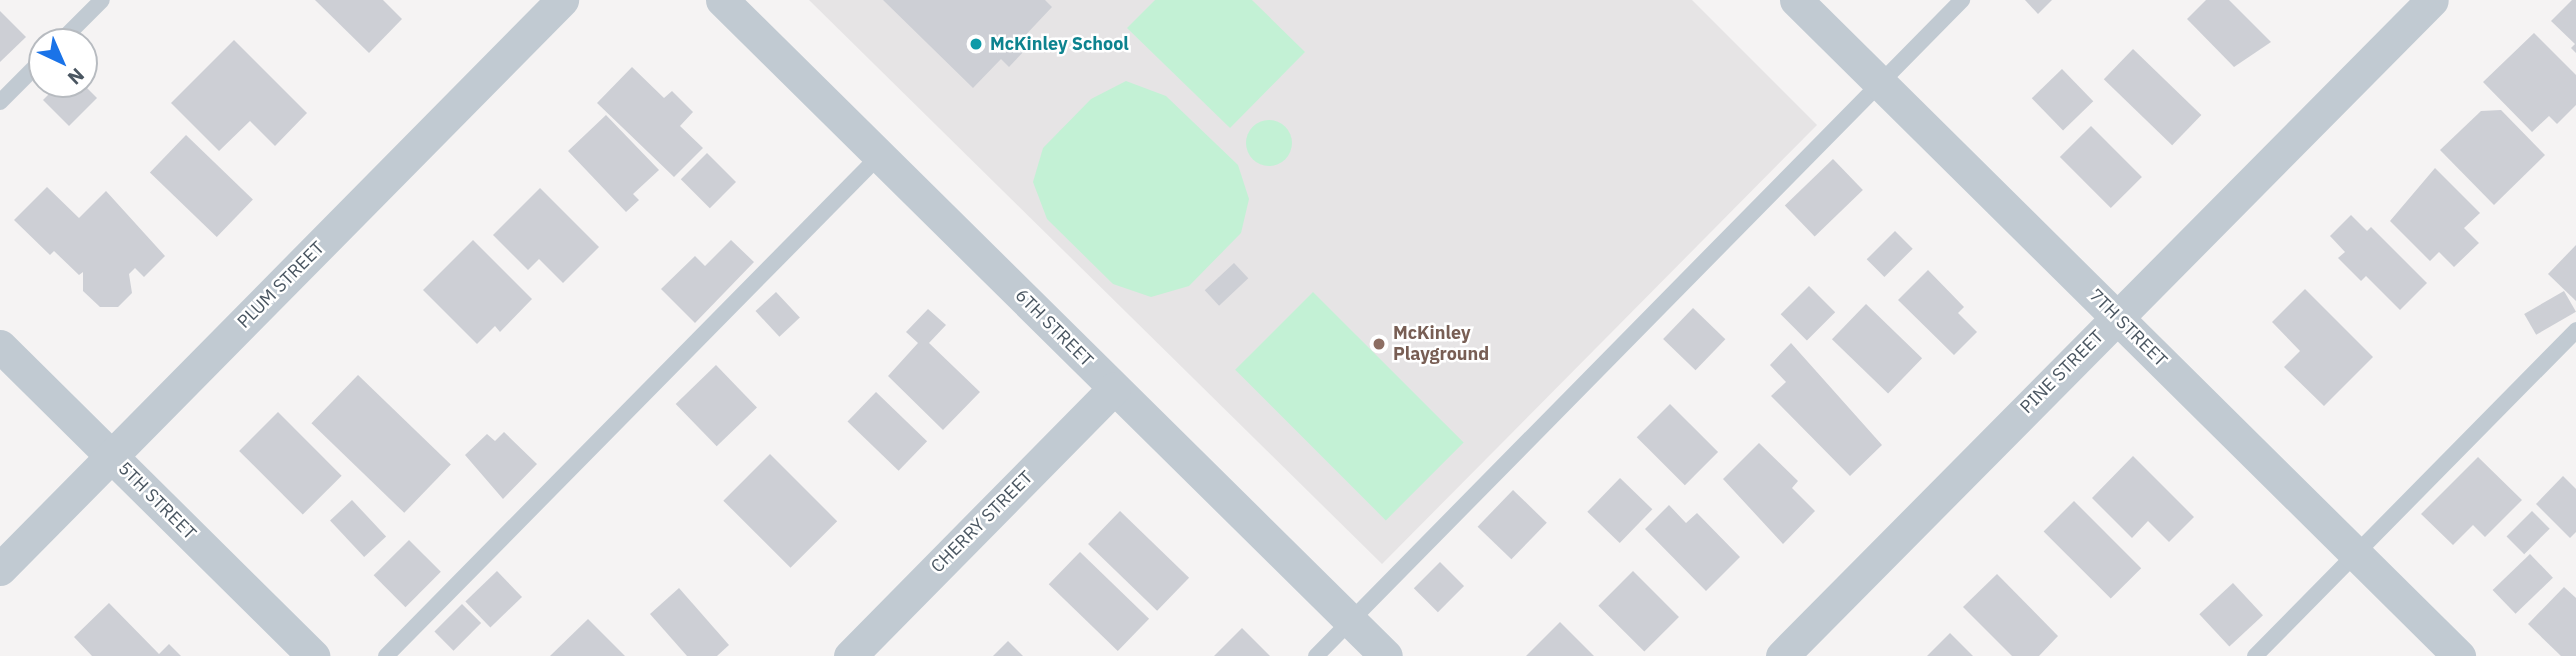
<!DOCTYPE html>
<style>
body{margin:0}
#map{position:relative;width:2576px;height:656px;overflow:hidden;background:#f5f3f3;font-family:"IBM Plex Sans",sans-serif}
div>[style]{position:absolute}
.education>*{inset:0;background:#e6e4e5}
.green>*{inset:0;background:#c3f1d5;transform-origin:0 0}
.round{border-radius:50%}
.building>*{inset:0;background:#cdcfd5;transform-origin:0 0}
.lane>*{height:16px;margin:-8px;padding:0 8px;transform-origin:8px;border-radius:8px;background:#c1cad2}
.street>*{height:33px;margin:-16.5px;padding:0 16.5px;transform-origin:16.5px;border-radius:16.5px;background:#c1cad2}
.dots>*{width:19px;height:19px;translate:-50% -50%;box-sizing:border-box;border:4px solid #fff;border-radius:50%}
span{translate:-50% -50%;white-space:nowrap;text-align:center;line-height:1.15;-webkit-text-stroke:5px #fff;paint-order:stroke}
.culture-label{font-size:18px;color:#0d838f;font-weight:700}
.left{translate:0 -50%;text-align:left}
.street-label{font-size:18px;color:#4a5661}
.education-label{font-size:18px;color:#785e54;font-weight:700}
.north{position:absolute;left:28px;top:28px;width:70px;height:70px;box-sizing:border-box;background:#fff;border:2px solid #b7bbc0;border-radius:50%;rotate:136deg;font-size:19px;font-weight:700;line-height:28px;text-align:center;color:#4a5661}
.north::after{content:'';display:block;margin:auto;width:24px;height:32px;background:#1a73e8;clip-path:polygon(50% 0,100% 100%,50% 72%,0 100%)}
</style>
<div id="map">
<div class="education">
<i style="clip-path:polygon(809px 0,1692px 0,1817px 125px,1382px 564px)"></i>
</div>
<div class="green">
<i style="clip-path:polygon(1155px 0,1252px 0,1305px 52px,1230px 128px,1127px 28px)"></i>
<i style="clip-path:polygon(1126px 81px,1166px 96px,1238px 165px,1249px 199px,1241px 233px,1189px 286px,1151px 297px,1113px 284px,1047px 219px,1033px 182px,1043px 148px,1091px 99px)"></i>
<i class="round" style="left:1246px;top:120px;width:46px;height:46px"></i>
<i style="left:1313px;top:292px;width:213px;height:110px;rotate:45deg"></i>
</div>
<div class="building">
<i style="clip-path:polygon(315px 0,383px 0,402px 19px,369px 53px)"></i>
<i style="clip-path:polygon(883px 0,1045px 0,1052px 7px,1020px 41px,1027px 48px,1009px 67px,1001px 59px,973px 88px)"></i>
<i style="clip-path:polygon(2025px 0,2052px 0,2038px 14px)"></i>
<i style="clip-path:polygon(2206px 0,2229px 0,2271px 42px,2234px 67px,2187px 19px)"></i>
<i style="clip-path:polygon(2572px 0,2576px 0,2576px 53px,2571px 48px,2575px 44px,2551px 21px)"></i>
<i style="clip-path:polygon(0 11px,26px 37px,0 62px)"></i>
<i style="clip-path:polygon(2534px 33px,2576px 75px,2576px 105px,2557px 124px,2549px 116px,2532px 132px,2483px 82px)"></i>
<i style="clip-path:polygon(234px 40px,307px 113px,275px 146px,250px 121px,219px 151px,171px 103px)"></i>
<i style="left:2133px;top:49px;width:95px;height:42px;rotate:44deg"></i>
<i style="clip-path:polygon(632px 67px,664px 98px,672px 91px,693px 112px,680px 126px,703px 148px,674px 177px,597px 103px)"></i>
<i style="left:2062px;top:69px;width:45px;height:42px;rotate:46deg"></i>
<i style="clip-path:polygon(59px 84px,83px 84px,97px 98px,69px 126px,43px 100px)"></i>
<i style="clip-path:polygon(2501px 110px,2545px 155px,2494px 205px,2440px 150px,2481px 111px)"></i>
<i style="clip-path:polygon(606px 115px,659px 170px,633px 194px,639px 200px,626px 212px,568px 151px)"></i>
<i style="left:2091px;top:126px;width:72px;height:44px;rotate:45deg"></i>
<i style="left:186px;top:135px;width:93px;height:52px;rotate:44deg"></i>
<i style="left:707px;top:153px;width:41px;height:37px;rotate:45deg"></i>
<i style="left:1833px;top:159px;width:43px;height:67px;rotate:46deg"></i>
<i style="clip-path:polygon(2435px 168px,2480px 213px,2464px 228px,2479px 243px,2454px 267px,2439px 252px,2430px 261px,2390px 221px)"></i>
<i style="clip-path:polygon(47px 187px,79px 218px,106px 191px,165px 256px,144px 277px,135px 268px,129px 274px,132px 293px,118px 307px,100px 307px,83px 291px,83px 272px,79px 275px,54px 251px,50px 255px,14px 220px)"></i>
<i style="clip-path:polygon(540px 188px,599px 247px,563px 283px,539px 259px,528px 270px,493px 235px)"></i>
<i style="clip-path:polygon(2351px 215px,2367px 231px,2371px 227px,2427px 283px,2400px 310px,2366px 276px,2361px 281px,2338px 258px,2345px 252px,2330px 236px)"></i>
<i style="left:1895px;top:231px;width:25px;height:40px;rotate:45deg"></i>
<i style="clip-path:polygon(473px 240px,532px 299px,500px 332px,495px 326px,477px 344px,423px 290px)"></i>
<i style="clip-path:polygon(731px 240px,754px 262px,695px 323px,661px 289px,695px 256px,705px 266px)"></i>
<i style="clip-path:polygon(2576px 245px,2576px 301px,2548px 274px)"></i>
<i style="left:1234px;top:263px;width:21px;height:40px;rotate:47deg"></i>
<i style="clip-path:polygon(1928px 270px,1964px 307px,1958px 313px,1977px 332px,1954px 355px,1898px 300px)"></i>
<i style="left:1809px;top:286px;width:37px;height:40px;rotate:45deg"></i>
<i style="clip-path:polygon(2305px 289px,2373px 357px,2324px 406px,2284px 367px,2300px 351px,2272px 322px)"></i>
<i style="left:2564px;top:291px;width:24px;height:46px;rotate:60deg"></i>
<i style="left:776px;top:292px;width:35px;height:28px;rotate:47deg"></i>
<i style="left:1866px;top:304px;width:78px;height:49px;rotate:44deg"></i>
<i style="left:1693px;top:308px;width:45px;height:43px;rotate:44deg"></i>
<i style="clip-path:polygon(928px 309px,946px 325px,929px 343px,980px 392px,943px 430px,888px 376px,918px 343px,906px 332px)"></i>
<i style="clip-path:polygon(1791px 343px,1882px 445px,1850px 476px,1771px 396px,1786px 382px,1770px 365px)"></i>
<i style="left:716px;top:365px;width:59px;height:56px;rotate:46deg"></i>
<i style="left:358px;top:375px;width:129px;height:67px;rotate:44deg"></i>
<i style="left:876px;top:392px;width:71px;height:41px;rotate:44deg"></i>
<i style="left:1670px;top:404px;width:68px;height:47px;rotate:45deg"></i>
<i style="left:278px;top:412px;width:90px;height:55px;rotate:45deg"></i>
<i style="clip-path:polygon(504px 432px,537px 464px,503px 499px,465px 455px,487px 434px,495px 441px)"></i>
<i style="clip-path:polygon(1759px 443px,1798px 481px,1792px 488px,1815px 511px,1783px 544px,1723px 479px)"></i>
<i style="left:770px;top:454px;width:95px;height:66px;rotate:45deg"></i>
<i style="clip-path:polygon(2133px 456px,2194px 517px,2169px 542px,2148px 521px,2132px 538px,2092px 498px)"></i>
<i style="clip-path:polygon(2478px 457px,2522px 500px,2485px 537px,2473px 525px,2453px 545px,2421px 514px)"></i>
<i style="clip-path:polygon(2563px 476px,2576px 489px,2576px 532px,2570px 538px,2536px 504px)"></i>
<i style="left:1620px;top:478px;width:45px;height:47px;rotate:44deg"></i>
<i style="left:1513px;top:490px;width:47px;height:51px;rotate:44deg"></i>
<i style="left:352px;top:500px;width:50px;height:30px;rotate:47deg"></i>
<i style="left:2074px;top:501px;width:95px;height:43px;rotate:45deg"></i>
<i style="clip-path:polygon(1669px 505px,1686px 523px,1697px 513px,1740px 557px,1706px 591px,1645px 529px)"></i>
<i style="left:1120px;top:511px;width:96px;height:46px;rotate:44deg"></i>
<i style="left:2532px;top:511px;width:25px;height:36px;rotate:45deg"></i>
<i style="left:409px;top:540px;width:45px;height:50px;rotate:45deg"></i>
<i style="left:1080px;top:552px;width:96px;height:45px;rotate:44deg"></i>
<i style="left:2530px;top:554px;width:33px;height:52px;rotate:46deg"></i>
<i style="left:1440px;top:562px;width:34px;height:37px;rotate:45deg"></i>
<i style="left:497px;top:571px;width:36px;height:44px;rotate:46deg"></i>
<i style="left:1633px;top:571px;width:65px;height:49px;rotate:45deg"></i>
<i style="clip-path:polygon(1997px 574px,2058px 636px,2039px 656px,2012px 656px,1963px 607px)"></i>
<i style="left:2233px;top:583px;width:44px;height:46px;rotate:47deg"></i>
<i style="clip-path:polygon(2564px 587px,2576px 598px,2576px 656px,2561px 656px,2528px 624px)"></i>
<i style="clip-path:polygon(679px 588px,729px 645px,717px 656px,687px 656px,650px 614px)"></i>
<i style="clip-path:polygon(109px 603px,159px 654px,169px 644px,181px 656px,92px 656px,74px 637px)"></i>
<i style="left:462px;top:604px;width:27px;height:39px;rotate:45deg"></i>
<i style="clip-path:polygon(588px 619px,625px 656px,550px 656px)"></i>
<i style="clip-path:polygon(1560px 622px,1594px 656px,1526px 656px)"></i>
<i style="clip-path:polygon(1242px 628px,1270px 656px,1214px 656px)"></i>
<i style="clip-path:polygon(1950px 633px,1973px 656px,1927px 656px)"></i>
<i style="clip-path:polygon(1008px 641px,1023px 656px,993px 656px)"></i>
</div>
<div class="lane">
<i style="left:60px;top:42px;width:59px;rotate:-45deg"></i>
<i style="left:0;top:102px;width:59px;rotate:-45deg"></i>
<i style="left:386px;top:656px;width:702px;rotate:-45.4deg"></i>
<i style="left:1316px;top:656px;width:921px;rotate:-45.44deg"></i>
<i style="left:2255px;top:656px;width:458px;rotate:-45.4deg"></i>
</div>
<div class="street">
<i style="left:722px;top:0;width:933px;rotate:44.65deg"></i>
<i style="left:1796px;top:0;width:933px;rotate:44.7deg"></i>
<i style="left:0;top:346px;width:441px;rotate:44.7deg"></i>
<i style="left:0;top:569px;width:800px;rotate:-45.35deg"></i>
<i style="left:850px;top:656px;width:376px;rotate:-45.4deg"></i>
<i style="left:1782px;top:656px;width:923px;rotate:-45.26deg"></i>
</div>
<div class="dots">
<i style="left:976px;top:44px;background:#0f9aa8"></i>
<i style="left:1379px;top:344px;background:#8d6e63"></i>
</div>
<div class="culture-label">
<span class="left" style="left:990px;top:44px">McKinley School</span>
</div>
<div class="street-label">
<span style="left:281px;top:285px;rotate:-45deg">PLUM STREET</span>
<span style="left:1054px;top:328px;rotate:45deg">6TH STREET</span>
<span style="left:2128px;top:328px;rotate:45deg">7TH STREET</span>
<span style="left:2062px;top:372px;rotate:-45deg">PINE STREET</span>
<span style="left:157px;top:501px;rotate:45deg">5TH STREET</span>
<span style="left:982px;top:522px;rotate:-45deg">CHERRY STREET</span>
</div>
<div class="education-label">
<span class="left" style="left:1393px;top:344px">McKinley<br>Playground</span>
</div>
<div class="north">N</div>
</div>
